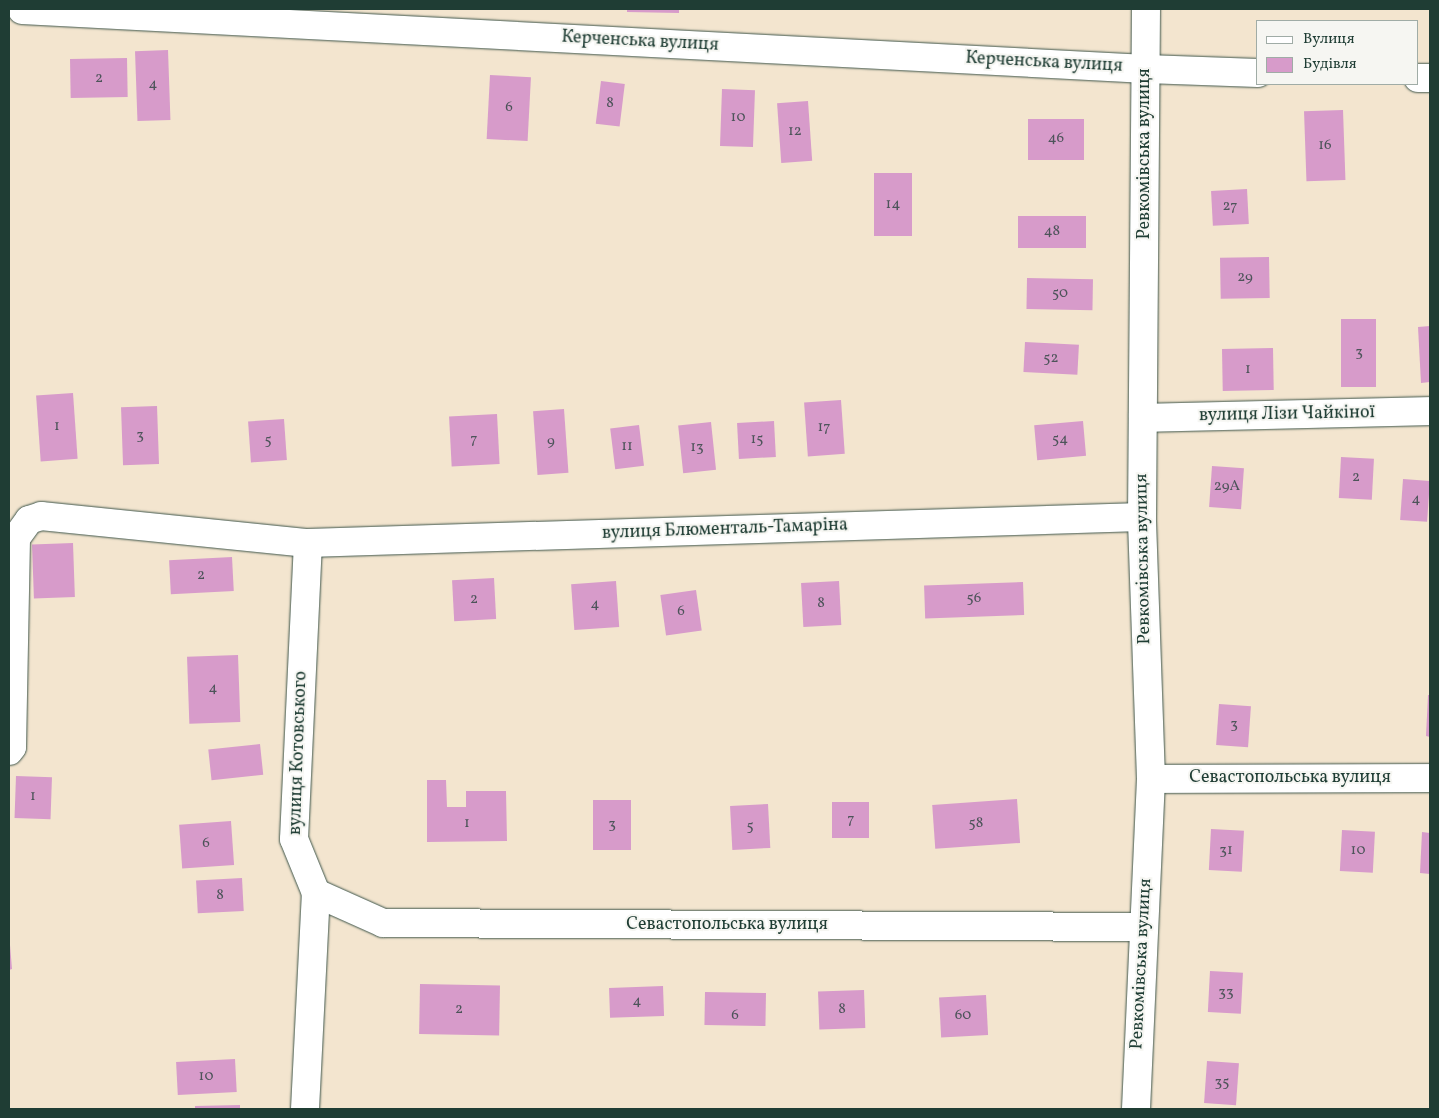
<!DOCTYPE html>
<meta charset="utf-8">
<style>
body{margin:0}
#map{position:relative;width:1439px;height:1118px;overflow:hidden;background:#f3e5cf;font-family:Vollkorn,serif}
div>[style]{position:absolute}
.building>*{inset:0;background:#d79bca;transform-origin:0 0}
.roads{filter:drop-shadow(0 0 1px #3f564b) drop-shadow(0 0 1px #3f564b)}
.minor>*{height:28px;margin:-14px;padding:0 14px;transform-origin:14px;border-radius:14px;background:#fff}
span{translate:-50% -50%;white-space:nowrap;text-align:center;line-height:1.15;-webkit-text-stroke:4px #f6f6f2;paint-order:stroke}
.number-label{font-size:15px;color:#4d545a}
.number-label span{-webkit-text-stroke-width:0}
.street-label{font-size:18px;color:#1f3d34}
.frame{position:absolute;inset:0;border:10px solid #1f3d34;pointer-events:none}
.legend{position:absolute;left:1256px;top:20px;width:162px;height:65px;box-sizing:border-box;background:#f6f6f2;border:1px solid #a0aca6;margin:0;padding:6px 9px;list-style:none;font-size:15px;color:#1f3d34}
.legend li{display:flex;align-items:center;gap:10px;height:25px}
.legend b{width:25px;border:1px solid #a0aca6}
</style>
<div id="map">
<div class="building">
<i style="clip-path:polygon(627px 9px,679px 9px,679px 13px,627px 12px)"></i>
<i style="left:168px;top:50px;width:70px;height:33px;rotate:88deg"></i>
<i style="left:127px;top:58px;width:39px;height:57px;rotate:89deg"></i>
<i style="left:490px;top:75px;width:41px;height:64px;rotate:3deg"></i>
<i style="left:601px;top:81px;width:24px;height:43px;rotate:7deg"></i>
<i style="left:722px;top:89px;width:33px;height:57px;rotate:2deg"></i>
<i style="left:808px;top:101px;width:60px;height:31px;rotate:86deg"></i>
<i style="left:1343px;top:110px;width:70px;height:39px;rotate:88deg"></i>
<i style="left:1028px;top:119px;width:56px;height:41px"></i>
<i style="left:874px;top:173px;width:38px;height:63px"></i>
<i style="left:1247px;top:189px;width:35px;height:36px;rotate:87deg"></i>
<i style="left:1086px;top:216px;width:32px;height:68px;rotate:90deg"></i>
<i style="left:1269px;top:257px;width:41px;height:49px;rotate:89deg"></i>
<i style="left:1027px;top:278px;width:66px;height:31px;rotate:1deg"></i>
<i style="left:1341px;top:319px;width:35px;height:68px"></i>
<i style="clip-path:polygon(1430px 326px,1430px 382px,1421px 383px,1418px 327px)"></i>
<i style="left:1025px;top:342px;width:54px;height:30px;rotate:3deg"></i>
<i style="left:1273px;top:348px;width:42px;height:51px;rotate:89deg"></i>
<i style="left:73px;top:393px;width:66px;height:37px;rotate:86deg"></i>
<i style="left:841px;top:400px;width:54px;height:37px;rotate:86deg"></i>
<i style="left:157px;top:406px;width:58px;height:36px;rotate:88deg"></i>
<i style="left:564px;top:409px;width:64px;height:31px;rotate:86deg"></i>
<i style="left:497px;top:414px;width:50px;height:48px;rotate:87deg"></i>
<i style="left:284px;top:419px;width:41px;height:36px;rotate:86deg"></i>
<i style="left:774px;top:421px;width:36px;height:37px;rotate:87deg"></i>
<i style="left:1083px;top:421px;width:35px;height:49px;rotate:85deg"></i>
<i style="left:711px;top:422px;width:48px;height:33px;rotate:84deg"></i>
<i style="left:639px;top:425px;width:41px;height:29px;rotate:83deg"></i>
<i style="left:1341px;top:457px;width:33px;height:41px;rotate:3deg"></i>
<i style="left:1212px;top:466px;width:32px;height:41px;rotate:4deg"></i>
<i style="left:1403px;top:479px;width:27px;height:41px;rotate:4deg"></i>
<i style="left:73px;top:543px;width:54px;height:41px;rotate:88deg"></i>
<i style="left:232px;top:557px;width:34px;height:63px;rotate:87deg"></i>
<i style="left:494px;top:578px;width:41px;height:42px;rotate:87deg"></i>
<i style="left:616px;top:581px;width:46px;height:45px;rotate:86deg"></i>
<i style="left:839px;top:581px;width:44px;height:38px;rotate:87deg"></i>
<i style="left:1023px;top:582px;width:33px;height:99px;rotate:88deg"></i>
<i style="left:696px;top:590px;width:41px;height:36px;rotate:82deg"></i>
<i style="left:238px;top:655px;width:67px;height:51px;rotate:88deg"></i>
<i style="clip-path:polygon(1428px 695px,1430px 695px,1430px 737px,1426px 736px)"></i>
<i style="left:1219px;top:704px;width:32px;height:41px;rotate:4deg"></i>
<i style="left:260px;top:744px;width:31px;height:52px;rotate:84deg"></i>
<i style="left:16px;top:776px;width:36px;height:42px;rotate:2deg"></i>
<i style="clip-path:polygon(427px 780px,446px 780px,447px 807px,466px 807px,466px 791px,506px 791px,507px 841px,427px 842px)"></i>
<i style="left:1017px;top:799px;width:44px;height:85px;rotate:86deg"></i>
<i style="left:593px;top:800px;width:38px;height:50px"></i>
<i style="left:832px;top:802px;width:37px;height:36px"></i>
<i style="left:768px;top:804px;width:44px;height:38px;rotate:87deg"></i>
<i style="left:231px;top:821px;width:44px;height:52px;rotate:86deg"></i>
<i style="left:1211px;top:829px;width:33px;height:41px;rotate:3deg"></i>
<i style="left:1342px;top:830px;width:33px;height:41px;rotate:3deg"></i>
<i style="clip-path:polygon(1422px 832px,1430px 833px,1430px 874px,1420px 873px)"></i>
<i style="left:242px;top:878px;width:33px;height:46px;rotate:87deg"></i>
<i style="clip-path:polygon(9px 933px,12px 969px,9px 970px)"></i>
<i style="left:1210px;top:971px;width:33px;height:41px;rotate:3deg"></i>
<i style="left:420px;top:984px;width:80px;height:50px;rotate:1deg"></i>
<i style="left:663px;top:986px;width:30px;height:54px;rotate:88deg"></i>
<i style="left:864px;top:990px;width:38px;height:46px;rotate:88deg"></i>
<i style="left:705px;top:992px;width:61px;height:33px;rotate:1deg"></i>
<i style="left:986px;top:995px;width:40px;height:47px;rotate:87deg"></i>
<i style="left:235px;top:1059px;width:33px;height:59px;rotate:87deg"></i>
<i style="left:1207px;top:1061px;width:32px;height:42px;rotate:4deg"></i>
<i style="clip-path:polygon(240px 1105px,240px 1109px,195px 1109px,195px 1106px)"></i>
</div>
<div class="roads">
<div class="minor">
<i style="left:22px;top:10px;width:1126px;rotate:3deg"></i>
<i style="left:1146px;top:69px;width:112px;rotate:2deg"></i>
<i style="left:1418px;top:78px;width:12px"></i>
<i style="left:1143px;top:418px;width:287px;rotate:-1.4deg"></i>
<i style="left:9px;top:751px;width:5px;rotate:-53deg"></i>
<i style="left:12px;top:747px;width:209px;rotate:-88.9deg"></i>
<i style="left:16px;top:538px;width:22px;rotate:-54deg"></i>
<i style="left:29px;top:520px;width:13px;rotate:-18deg"></i>
<i style="left:41px;top:516px;width:268px;rotate:5.8deg"></i>
<i style="left:308px;top:543px;width:834px;rotate:-1.79deg"></i>
<i style="left:1151px;top:779px;width:279px;rotate:-0.2deg"></i>
<i style="left:316px;top:893px;width:73px;rotate:24.1deg"></i>
<i style="left:383px;top:923px;width:761px;rotate:0.3deg"></i>
<i style="left:305px;top:1109px;width:216px;rotate:-87.1deg"></i>
<i style="left:316px;top:893px;width:58px;rotate:-112.2deg"></i>
<i style="left:294px;top:839px;width:296px;rotate:-87.3deg"></i>
<i style="left:1136px;top:1109px;width:330px;rotate:-87.4deg"></i>
<i style="left:1151px;top:779px;width:262px;rotate:-92deg"></i>
<i style="left:1142px;top:517px;width:508px;rotate:-89.55deg"></i>
</div>
</div>
<div class="number-label">
<span style="left:99px;top:79px">2</span>
<span style="left:153px;top:85px">4</span>
<span style="left:610px;top:104px">8</span>
<span style="left:509px;top:108px">6</span>
<span style="left:738px;top:118px">10</span>
<span style="left:795px;top:132px">12</span>
<span style="left:1056px;top:139px">46</span>
<span style="left:1325px;top:146px">16</span>
<span style="left:893px;top:205px">14</span>
<span style="left:1230px;top:207px">27</span>
<span style="left:1052px;top:232px">48</span>
<span style="left:1245px;top:278px">29</span>
<span style="left:1060px;top:294px">50</span>
<span style="left:1359px;top:353px">3</span>
<span style="left:1051px;top:359px">52</span>
<span style="left:1248px;top:370px">1</span>
<span style="left:57px;top:427px">1</span>
<span style="left:824px;top:428px">17</span>
<span style="left:140px;top:436px">3</span>
<span style="left:474px;top:440px">7</span>
<span style="left:757px;top:440px">15</span>
<span style="left:1060px;top:440px">54</span>
<span style="left:268px;top:441px">5</span>
<span style="left:551px;top:442px">9</span>
<span style="left:627px;top:447px">11</span>
<span style="left:697px;top:448px">13</span>
<span style="left:1356px;top:478px">2</span>
<span style="left:1227px;top:487px">29А</span>
<span style="left:1416px;top:500px">4</span>
<span style="left:201px;top:576px">2</span>
<span style="left:974px;top:599px">56</span>
<span style="left:474px;top:600px">2</span>
<span style="left:821px;top:604px">8</span>
<span style="left:595px;top:605px">4</span>
<span style="left:681px;top:612px">6</span>
<span style="left:213px;top:689px">4</span>
<span style="left:1234px;top:725px">3</span>
<span style="left:33px;top:797px">1</span>
<span style="left:851px;top:820px">7</span>
<span style="left:467px;top:824px">1</span>
<span style="left:976px;top:824px">58</span>
<span style="left:612px;top:825px">3</span>
<span style="left:750px;top:827px">5</span>
<span style="left:206px;top:844px">6</span>
<span style="left:1226px;top:851px">31</span>
<span style="left:1358px;top:851px">10</span>
<span style="left:220px;top:896px">8</span>
<span style="left:1226px;top:993px">33</span>
<span style="left:637px;top:1002px">4</span>
<span style="left:459px;top:1010px">2</span>
<span style="left:842px;top:1010px">8</span>
<span style="left:735px;top:1016px">6</span>
<span style="left:963px;top:1016px">60</span>
<span style="left:206px;top:1077px">10</span>
<span style="left:1222px;top:1083px">35</span>
</div>
<div class="street-label">
<span style="left:640px;top:42px;rotate:3deg">Керченська вулиця</span>
<span style="left:1044px;top:63px;rotate:3deg">Керченська вулиця</span>
<span style="left:1145px;top:154px;rotate:-90deg">Ревкомівська вулиця</span>
<span style="left:1287px;top:415px;rotate:-1deg">вулиця Лізи Чайкіної</span>
<span style="left:725px;top:530px;rotate:-2deg">вулиця Блюменталь-Тамаріна</span>
<span style="left:1144px;top:559px;rotate:-91deg">Ревкомівська вулиця</span>
<span style="left:299px;top:753px;rotate:-88deg">вулиця Котовського</span>
<span style="left:1290px;top:778px">Севастопольська вулиця</span>
<span style="left:727px;top:925px">Севастопольська вулиця</span>
<span style="left:1142px;top:964px;rotate:-87deg">Ревкомівська вулиця</span>
</div>
<div class="frame"></div>
<ul class="legend">
<li><b style="height:6px;background:#fff"></b>Вулиця</li>
<li><b style="height:14px;background:#d79bca"></b>Будівля</li>
</ul>
</div>
